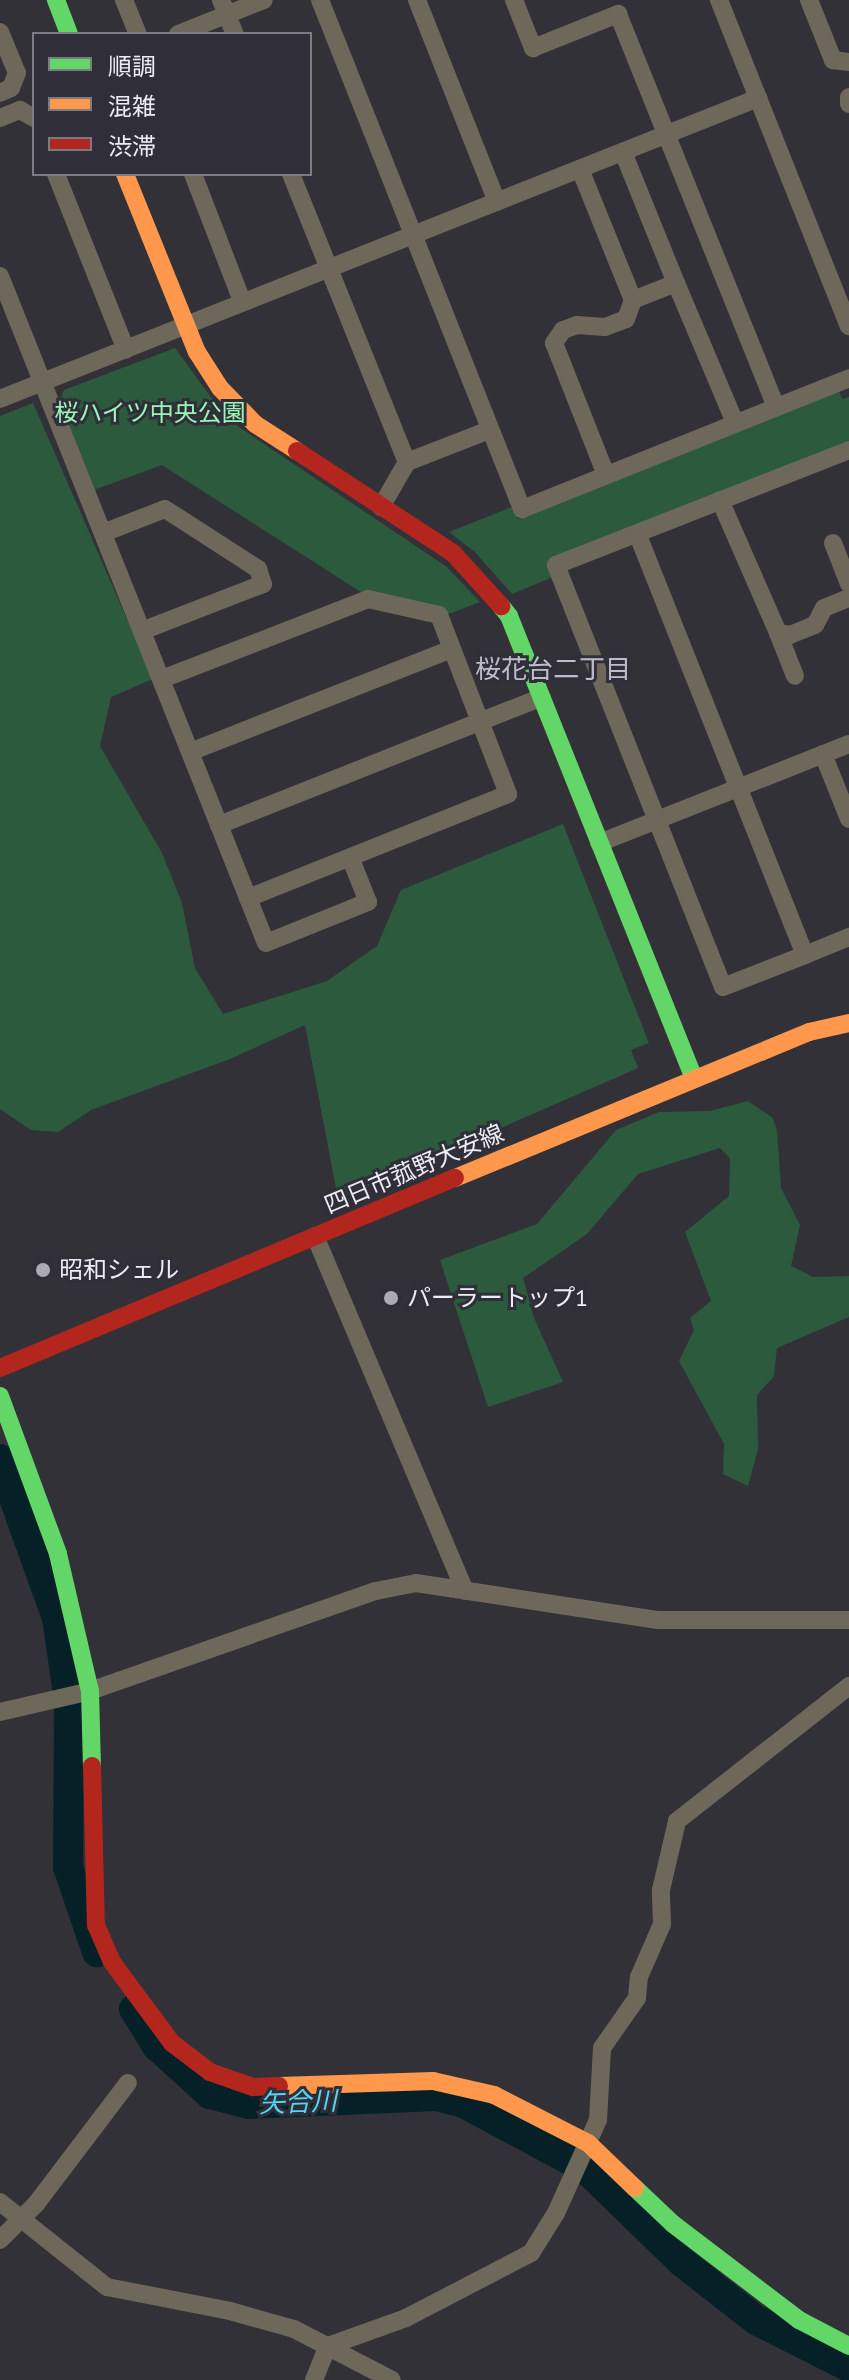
<!DOCTYPE html>
<meta charset="utf-8">
<style>
body{margin:0}
#map{position:relative;width:849px;height:2380px;overflow:hidden;background:#323137;font-family:"PT Sans","Noto Sans JP",sans-serif}
div>[style]{position:absolute}
.green>*{inset:0;background:#2c5a3d}
.river>*{height:30px;margin:-15px;padding:0 15px;transform-origin:15px;border-radius:15px;background:#062027}
.street>*{height:18px;margin:-9px;padding:0 9px;transform-origin:9px;border-radius:9px;background:#6e685b}
.fast>*{height:18px;margin:-9px;padding:0 9px;transform-origin:9px;border-radius:9px;background:#63d668}
.slow>*{height:18px;margin:-9px;padding:0 9px;transform-origin:9px;border-radius:9px;background:#ff974d}
.jam>*{height:18px;margin:-9px;padding:0 9px;transform-origin:9px;border-radius:9px;background:#b3261e}
.dots>*{width:22px;height:22px;translate:-50% -50%;box-sizing:border-box;border:4px solid #302f39;border-radius:50%}
span{translate:-50% -50%;white-space:nowrap;text-align:center;line-height:1.15;-webkit-text-stroke:6px #302f39;paint-order:stroke}
.park-label{font-size:24px;color:#9bf5b7}
.street-label{font-size:24px;color:#ececf2}
.poi-label{font-size:24px;color:#ececf2}
.left{translate:0 -50%;text-align:left}
.neighbourhood-label{font-size:26px;color:#bebeca}
.water-label{font-size:26px;color:#54d8f8;font-style:italic}
.legend{position:absolute;left:32px;top:32px;width:280px;height:144px;box-sizing:border-box;background:#302f39;border:2px solid #7b7b83;margin:0;padding:10px 14px;list-style:none;font-size:24px;color:#ececf2}
.legend li{display:flex;align-items:center;gap:16px;height:40px}
.legend b{width:40px;border:2px solid #7b7b83}
</style>
<div id="map">
<div class="green">
<i style="clip-path:polygon(175px 348px,227px 419px,447px 567px,480px 602px,446px 615px,364px 594px,162px 465px,94px 490px,59px 403px,64px 390px)"></i>
<i style="clip-path:polygon(839px 391px,842px 399px,849px 397px,849px 442px,547px 561px,553px 577px,512px 594px,475px 552px,449px 532px,512px 507px,518px 519px)"></i>
<i style="clip-path:polygon(33px 403px,153px 679px,111px 697px,100px 746px,162px 853px,182px 903px,195px 968px,223px 1014px,327px 981px,377px 946px,401px 890px,563px 824px,649px 1043px,631px 1050px,638px 1068px,338px 1199px,305px 1025px,230px 1059px,91px 1110px,58px 1132px,31px 1130px,0 1109px,0 416px)"></i>
<i style="clip-path:polygon(748px 1101px,773px 1118px,777px 1131px,781px 1188px,800px 1225px,791px 1266px,813px 1277px,849px 1276px,849px 1317px,777px 1348px,774px 1376px,757px 1395px,758px 1449px,748px 1486px,723px 1474px,724px 1444px,679px 1361px,694px 1330px,690px 1318px,711px 1301px,685px 1232px,729px 1196px,730px 1158px,720px 1148px,638px 1174px,587px 1234px,523px 1278px,534px 1318px,563px 1382px,488px 1407px,440px 1260px,537px 1224px,616px 1130px,659px 1112px,710px 1111px)"></i>
</div>
<div class="river">
<i style="left:0;top:1459px;width:169px;rotate:70.3deg"></i>
<i style="left:57px;top:1618px;width:83px;rotate:81.7deg"></i>
<i style="left:69px;top:1700px;width:167px;rotate:90.3deg"></i>
<i style="left:68px;top:1867px;width:90px;rotate:71.2deg"></i>
<i style="left:134px;top:2009px;width:44px;rotate:58.1deg"></i>
<i style="left:157px;top:2046px;width:72px;rotate:42.2deg"></i>
<i style="left:210px;top:2094px;width:40px;rotate:14.4deg"></i>
<i style="left:249px;top:2104px;width:188px;rotate:-2.4deg"></i>
<i style="left:437px;top:2096px;width:28px;rotate:15deg"></i>
<i style="left:464px;top:2103px;width:139px;rotate:28.4deg"></i>
<i style="left:586px;top:2169px;width:134px;rotate:44.1deg"></i>
<i style="left:682px;top:2262px;width:94px;rotate:38.1deg"></i>
<i style="left:756px;top:2320px;width:104px;rotate:26.8deg"></i>
</div>
<div class="street">
<i style="left:124px;top:0;width:37px;rotate:68deg"></i>
<i style="left:221px;top:0;width:37px;rotate:68deg"></i>
<i style="left:320px;top:0;width:548px;rotate:68.35deg"></i>
<i style="left:522px;top:509px;width:352px;rotate:-21.8deg"></i>
<i style="left:417px;top:0;width:217px;rotate:68.4deg"></i>
<i style="left:514px;top:0;width:52px;rotate:68.4deg"></i>
<i style="left:533px;top:48px;width:92px;rotate:-21.8deg"></i>
<i style="left:618px;top:14px;width:424px;rotate:68.1deg"></i>
<i style="left:719px;top:0;width:351px;rotate:68.3deg"></i>
<i style="left:809px;top:0;width:65px;rotate:68.2deg"></i>
<i style="left:833px;top:60px;width:16px;rotate:7deg"></i>
<i style="left:0;top:32px;width:44px;rotate:67.5deg"></i>
<i style="left:17px;top:73px;width:16px;rotate:112deg"></i>
<i style="left:11px;top:88px;width:12px;rotate:156deg"></i>
<i style="left:178px;top:34px;width:92px;rotate:-21.6deg"></i>
<i style="left:849px;top:97px;width:7px;rotate:90deg"></i>
<i style="left:0;top:118px;width:22px;rotate:-22deg"></i>
<i style="left:20px;top:110px;width:16px;rotate:30deg"></i>
<i style="left:623px;top:152px;width:141px;rotate:68deg"></i>
<i style="left:676px;top:283px;width:46px;rotate:158.4deg"></i>
<i style="left:580px;top:169px;width:141px;rotate:68deg"></i>
<i style="left:633px;top:300px;width:20px;rotate:110deg"></i>
<i style="left:626px;top:319px;width:22px;rotate:159deg"></i>
<i style="left:605px;top:327px;width:28px;rotate:-176deg"></i>
<i style="left:577px;top:325px;width:15px;rotate:160deg"></i>
<i style="left:563px;top:330px;width:16px;rotate:125deg"></i>
<i style="left:554px;top:343px;width:142px;rotate:68.5deg"></i>
<i style="left:56px;top:174px;width:189px;rotate:68.3deg"></i>
<i style="left:193px;top:174px;width:136px;rotate:68.9deg"></i>
<i style="left:291px;top:174px;width:310px;rotate:68.1deg"></i>
<i style="left:407px;top:462px;width:52px;rotate:120deg"></i>
<i style="left:0;top:276px;width:591px;rotate:68.25deg"></i>
<i style="left:219px;top:825px;width:347px;rotate:-21.6deg"></i>
<i style="left:676px;top:283px;width:152px;rotate:67.1deg"></i>
<i style="left:0;top:399px;width:816px;rotate:-21.66deg"></i>
<i style="left:407px;top:462px;width:88px;rotate:-21.3deg"></i>
<i style="left:720px;top:500px;width:145px;rotate:66.4deg"></i>
<i style="left:778px;top:633px;width:12px;rotate:9deg"></i>
<i style="left:790px;top:635px;width:27px;rotate:-22deg"></i>
<i style="left:815px;top:625px;width:19px;rotate:-62deg"></i>
<i style="left:824px;top:608px;width:27px;rotate:-22deg"></i>
<i style="left:103px;top:533px;width:66px;rotate:-21.2deg"></i>
<i style="left:165px;top:509px;width:111px;rotate:32.8deg"></i>
<i style="left:258px;top:569px;width:16px;rotate:72deg"></i>
<i style="left:263px;top:584px;width:130px;rotate:158.8deg"></i>
<i style="left:637px;top:533px;width:454px;rotate:68.3deg"></i>
<i style="left:805px;top:955px;width:88px;rotate:158.7deg"></i>
<i style="left:723px;top:987px;width:454px;rotate:-111.6deg"></i>
<i style="left:556px;top:565px;width:315px;rotate:-21.4deg"></i>
<i style="left:833px;top:543px;width:44px;rotate:68.7deg"></i>
<i style="left:778px;top:633px;width:46px;rotate:68.4deg"></i>
<i style="left:162px;top:679px;width:221px;rotate:-21.2deg"></i>
<i style="left:368px;top:599px;width:73px;rotate:12.7deg"></i>
<i style="left:439px;top:615px;width:192px;rotate:68.9deg"></i>
<i style="left:508px;top:794px;width:280px;rotate:158.2deg"></i>
<i style="left:248px;top:898px;width:48px;rotate:68.2deg"></i>
<i style="left:266px;top:943px;width:110px;rotate:-21.9deg"></i>
<i style="left:368px;top:902px;width:48px;rotate:-111.8deg"></i>
<i style="left:190px;top:752px;width:281px;rotate:-21.5deg"></i>
<i style="left:823px;top:754px;width:70px;rotate:68.2deg"></i>
<i style="left:219px;top:825px;width:79px;rotate:68.3deg"></i>
<i style="left:599px;top:843px;width:269px;rotate:-21.6deg"></i>
<i style="left:805px;top:955px;width:48px;rotate:-22.2deg"></i>
<i style="left:315px;top:1236px;width:385px;rotate:67.1deg"></i>
<i style="left:0;top:1712px;width:92px;rotate:-13.1deg"></i>
<i style="left:90px;top:1691px;width:303px;rotate:-19.3deg"></i>
<i style="left:376px;top:1591px;width:41px;rotate:-11.3deg"></i>
<i style="left:416px;top:1583px;width:245px;rotate:8.7deg"></i>
<i style="left:658px;top:1620px;width:191px"></i>
<i style="left:0;top:2202px;width:137px;rotate:38.5deg"></i>
<i style="left:107px;top:2287px;width:125px;rotate:11deg"></i>
<i style="left:230px;top:2311px;width:66px;rotate:15.7deg"></i>
<i style="left:294px;top:2329px;width:110px;rotate:27.5deg"></i>
<i style="left:0;top:2240px;width:51px;rotate:-45deg"></i>
<i style="left:36px;top:2204px;width:152px;rotate:-52.8deg"></i>
<i style="left:314px;top:2380px;width:37px;rotate:-68deg"></i>
<i style="left:328px;top:2346px;width:83px;rotate:-19.7deg"></i>
<i style="left:406px;top:2318px;width:141px;rotate:-27.5deg"></i>
<i style="left:531px;top:2253px;width:47px;rotate:-58deg"></i>
<i style="left:556px;top:2213px;width:102px;rotate:-65.7deg"></i>
<i style="left:598px;top:2120px;width:72px;rotate:-86.8deg"></i>
<i style="left:602px;top:2048px;width:61px;rotate:-55deg"></i>
<i style="left:637px;top:1998px;width:21px;rotate:-85deg"></i>
<i style="left:639px;top:1977px;width:58px;rotate:-66.5deg"></i>
<i style="left:662px;top:1924px;width:34px;rotate:-92deg"></i>
<i style="left:661px;top:1890px;width:71px;rotate:-76.9deg"></i>
<i style="left:677px;top:1821px;width:219px;rotate:-38.1deg"></i>
</div>
<div class="fast">
<i style="left:56px;top:0;width:36px;rotate:69deg"></i>
<i style="left:501px;top:606px;width:13px;rotate:51deg"></i>
<i style="left:509px;top:616px;width:498px;rotate:68.2deg"></i>
<i style="left:0;top:1396px;width:168px;rotate:69.8deg"></i>
<i style="left:58px;top:1554px;width:141px;rotate:76.9deg"></i>
<i style="left:90px;top:1691px;width:75px;rotate:88.5deg"></i>
<i style="left:635px;top:2188px;width:52px;rotate:43.5deg"></i>
<i style="left:673px;top:2224px;width:158px;rotate:37.3deg"></i>
<i style="left:799px;top:2320px;width:56px;rotate:27.5deg"></i>
</div>
<div class="slow">
<i style="left:125px;top:174px;width:192px;rotate:68deg"></i>
<i style="left:197px;top:352px;width:43px;rotate:57.4deg"></i>
<i style="left:220px;top:388px;width:50px;rotate:45.8deg"></i>
<i style="left:255px;top:424px;width:50px;rotate:32.7deg"></i>
<i style="left:455px;top:1178px;width:383px;rotate:-22.4deg"></i>
<i style="left:809px;top:1032px;width:41px;rotate:-12.7deg"></i>
<i style="left:279px;top:2086px;width:154px;rotate:-1.9deg"></i>
<i style="left:433px;top:2081px;width:63px;rotate:12.9deg"></i>
<i style="left:494px;top:2095px;width:106px;rotate:27.1deg"></i>
<i style="left:588px;top:2143px;width:65px;rotate:43.8deg"></i>
</div>
<div class="jam">
<i style="left:297px;top:451px;width:186px;rotate:33.2deg"></i>
<i style="left:453px;top:553px;width:72px;rotate:47.8deg"></i>
<i style="left:0;top:1368px;width:493px;rotate:-22.7deg"></i>
<i style="left:92px;top:1766px;width:159px;rotate:88.6deg"></i>
<i style="left:96px;top:1925px;width:40px;rotate:66.6deg"></i>
<i style="left:112px;top:1962px;width:101px;rotate:53.5deg"></i>
<i style="left:172px;top:2043px;width:48px;rotate:37.3deg"></i>
<i style="left:210px;top:2072px;width:46px;rotate:19.2deg"></i>
<i style="left:253px;top:2087px;width:26px;rotate:-2deg"></i>
</div>
<div class="dots">
<i style="left:43px;top:1270px;background:#ababb1"></i>
<i style="left:391px;top:1298px;background:#ababb1"></i>
</div>
<div class="park-label">
<span style="left:150px;top:413px">桜ハイツ中央公園</span>
</div>
<div class="street-label">
<span style="left:414px;top:1169px;rotate:-23deg">四日市菰野大安線</span>
</div>
<div class="poi-label">
<span class="left" style="left:59px;top:1270px">昭和シェル</span>
<span class="left" style="left:407px;top:1298px">パーラートップ1</span>
</div>
<div class="neighbourhood-label">
<span style="left:553px;top:669px">桜花台二丁目</span>
</div>
<div class="water-label">
<span style="left:298px;top:2102px;rotate:-2deg">矢合川</span>
</div>
<ul class="legend">
<li><b style="height:10px;background:#63d668"></b>順調</li>
<li><b style="height:10px;background:#ff974d"></b>混雑</li>
<li><b style="height:10px;background:#b3261e"></b>渋滞</li>
</ul>
</div>
